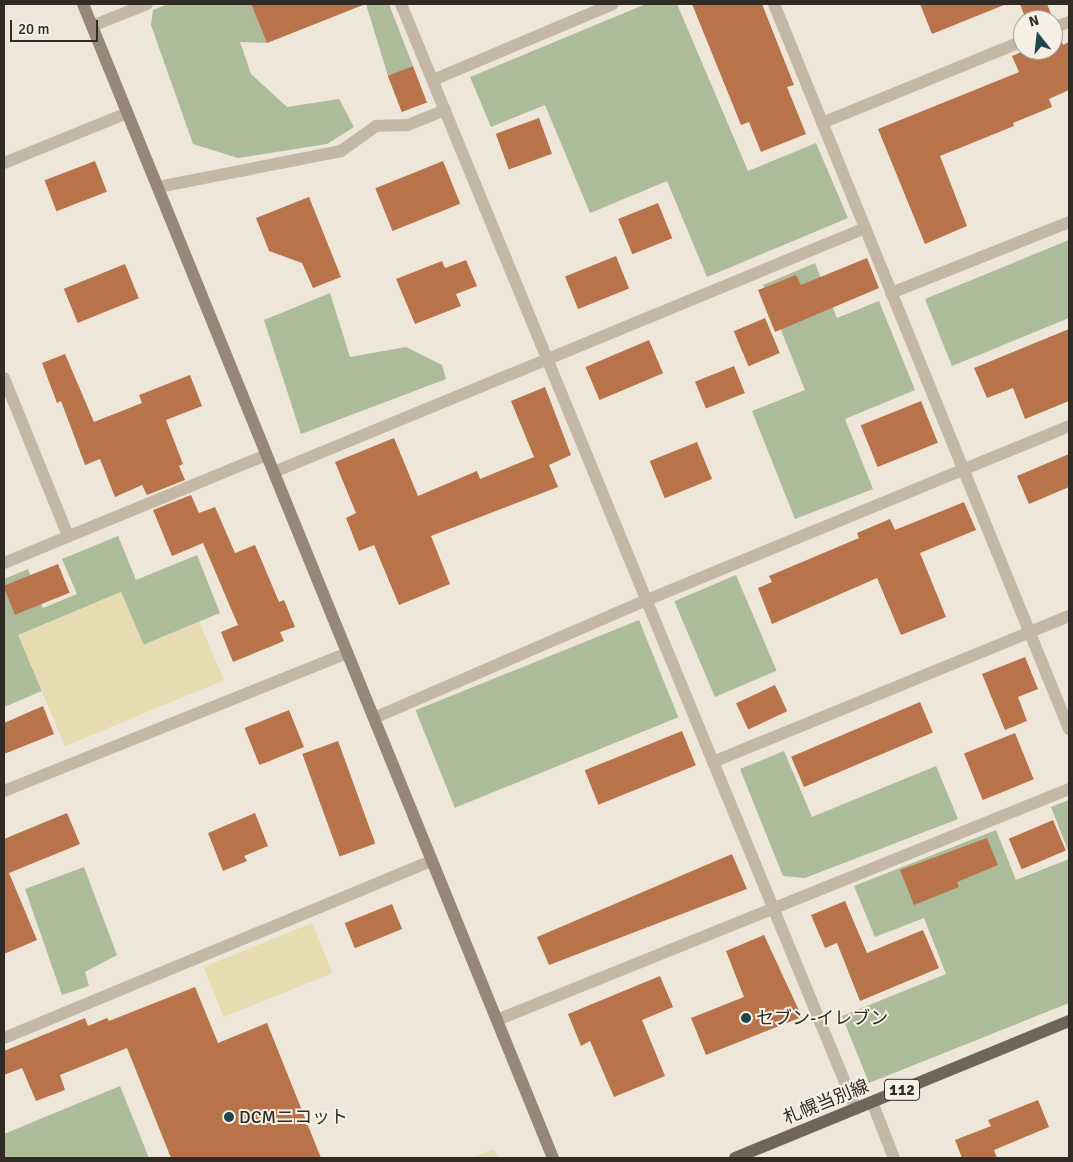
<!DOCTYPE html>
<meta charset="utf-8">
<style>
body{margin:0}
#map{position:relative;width:1073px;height:1162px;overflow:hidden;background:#eee6d8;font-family:Signika,"Noto Sans JP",sans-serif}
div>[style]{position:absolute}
.green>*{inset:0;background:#acbb9a;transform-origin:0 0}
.sand>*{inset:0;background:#e6dbb1;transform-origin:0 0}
.building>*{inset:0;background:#b8734b;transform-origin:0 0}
.lane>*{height:12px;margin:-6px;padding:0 6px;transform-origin:6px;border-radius:6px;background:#c4b7a6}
.street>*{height:12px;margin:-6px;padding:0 6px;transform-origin:6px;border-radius:6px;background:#c4b7a6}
.secondary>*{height:12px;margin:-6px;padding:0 6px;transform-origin:6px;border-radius:6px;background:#978778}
.primary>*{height:12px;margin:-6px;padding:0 6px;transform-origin:6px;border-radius:6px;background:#716458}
.dots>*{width:14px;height:14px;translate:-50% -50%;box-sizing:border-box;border:2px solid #f6f0e4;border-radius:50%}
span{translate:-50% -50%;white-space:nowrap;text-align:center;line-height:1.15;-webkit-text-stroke:4px #f6f0e4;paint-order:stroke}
.shield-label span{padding:1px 4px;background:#f6f0e4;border:1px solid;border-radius:4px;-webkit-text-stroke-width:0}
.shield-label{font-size:16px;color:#312b26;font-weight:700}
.poi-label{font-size:18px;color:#312b26}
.left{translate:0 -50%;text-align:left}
.street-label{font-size:18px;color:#312b26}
.frame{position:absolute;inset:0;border:5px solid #312b26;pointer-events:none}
.north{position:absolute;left:1013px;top:10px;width:50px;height:50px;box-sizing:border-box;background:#f6f0e4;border:1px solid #a7a198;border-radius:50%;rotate:344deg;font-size:14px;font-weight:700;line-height:20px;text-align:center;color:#312b26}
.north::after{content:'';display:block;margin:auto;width:18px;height:22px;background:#20454d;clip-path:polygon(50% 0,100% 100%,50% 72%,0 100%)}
.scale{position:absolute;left:10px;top:20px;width:88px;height:22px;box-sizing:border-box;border:2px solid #312b26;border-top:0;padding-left:6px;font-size:15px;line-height:18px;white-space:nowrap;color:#312b26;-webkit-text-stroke:4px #f6f0e4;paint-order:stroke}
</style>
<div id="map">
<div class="green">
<i style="clip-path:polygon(168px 4px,251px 4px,267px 43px,240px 42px,251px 74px,287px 107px,339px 99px,354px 127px,327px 144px,238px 158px,193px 144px,151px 25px,153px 10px)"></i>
<i style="clip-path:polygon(366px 4px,389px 4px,413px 66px,388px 76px)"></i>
<i style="clip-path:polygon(646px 4px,677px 4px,748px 171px,816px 143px,848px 218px,707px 277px,667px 181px,590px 213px,545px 105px,491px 127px,470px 77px)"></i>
<i style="clip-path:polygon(1069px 240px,1069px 318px,952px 366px,925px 299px)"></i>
<i style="clip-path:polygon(815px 263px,837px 318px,879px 301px,915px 390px,845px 419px,873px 489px,795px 519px,752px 411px,805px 390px,763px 285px)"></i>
<i style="clip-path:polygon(330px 293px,350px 357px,406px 347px,442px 365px,446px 379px,301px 434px,264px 320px)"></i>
<i style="clip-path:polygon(118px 536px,136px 580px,197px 555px,220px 613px,143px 645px,121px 592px,19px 635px,42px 691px,4px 707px,4px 579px,28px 569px,43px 608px,77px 594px,62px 559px)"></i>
<i style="left:736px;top:575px;width:104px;height:67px;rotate:67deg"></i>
<i style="left:639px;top:620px;width:105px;height:241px;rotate:68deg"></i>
<i style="clip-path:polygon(784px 751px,812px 817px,936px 766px,958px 819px,805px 878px,783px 876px,740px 769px)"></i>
<i style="clip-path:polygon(1069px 800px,1069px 853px,1051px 807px)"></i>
<i style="clip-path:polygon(996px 830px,1016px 880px,1069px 859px,1069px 1003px,869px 1083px,842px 1016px,946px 974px,924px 918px,875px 937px,854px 886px)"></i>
<i style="clip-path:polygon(84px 867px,117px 955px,85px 972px,89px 986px,62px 995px,25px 889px)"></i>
<i style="clip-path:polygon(120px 1086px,149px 1158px,4px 1158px,4px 1134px)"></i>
</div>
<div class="sand">
<i style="clip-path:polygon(121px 592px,144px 645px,199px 622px,224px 680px,65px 746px,18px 635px)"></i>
<i style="left:312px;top:923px;width:54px;height:117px;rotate:68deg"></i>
<i style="clip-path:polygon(494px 1149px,498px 1158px,471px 1158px)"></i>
</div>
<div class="building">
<i style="clip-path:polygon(251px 4px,362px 4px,363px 5px,267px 43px)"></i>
<i style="clip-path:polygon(692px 4px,762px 4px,794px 85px,787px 87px,806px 134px,761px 152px,749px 122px,741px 125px)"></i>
<i style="clip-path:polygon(920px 4px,1004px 4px,1004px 5px,932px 34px)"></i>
<i style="clip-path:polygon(1020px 4px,1047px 4px,1053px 19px,1026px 20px)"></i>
<i style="clip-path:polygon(1059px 34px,1063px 45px,1069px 42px,1069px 90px,1049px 99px,1052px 107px,1013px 123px,1014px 126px,940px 156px,967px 226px,925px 244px,878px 129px,1019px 72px,1012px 56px,1026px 50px,1053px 50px,1053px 36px)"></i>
<i style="left:413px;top:66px;width:39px;height:27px;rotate:69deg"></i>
<i style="left:539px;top:118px;width:38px;height:46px;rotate:70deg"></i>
<i style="left:95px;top:161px;width:33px;height:54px;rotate:69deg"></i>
<i style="left:443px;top:161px;width:46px;height:73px;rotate:68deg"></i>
<i style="clip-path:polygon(309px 197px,341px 277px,313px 288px,302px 263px,269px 251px,256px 218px)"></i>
<i style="left:658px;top:203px;width:38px;height:43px;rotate:68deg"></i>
<i style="left:616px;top:256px;width:35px;height:55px;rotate:68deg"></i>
<i style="clip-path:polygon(867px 258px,879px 288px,775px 332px,758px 290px,796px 275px,801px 285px)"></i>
<i style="clip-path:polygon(466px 260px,477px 286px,456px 294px,461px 306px,415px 324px,396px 279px,442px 261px,445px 268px)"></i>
<i style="left:125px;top:264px;width:37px;height:66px;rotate:68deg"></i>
<i style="left:765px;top:318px;width:38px;height:34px;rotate:67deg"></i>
<i style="clip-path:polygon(1069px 329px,1069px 401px,1025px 419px,1013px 388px,987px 398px,974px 368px)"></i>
<i style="left:649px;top:340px;width:36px;height:69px;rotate:67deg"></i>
<i style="clip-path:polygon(65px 354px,94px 422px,142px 403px,139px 395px,190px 375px,202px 406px,166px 420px,183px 464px,179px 466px,185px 480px,147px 495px,142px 485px,115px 497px,100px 459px,85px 465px,61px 401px,57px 403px,42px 363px)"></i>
<i style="left:734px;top:366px;width:29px;height:42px;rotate:68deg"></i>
<i style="clip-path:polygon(545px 387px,571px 455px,549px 465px,558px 487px,431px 536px,450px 584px,399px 605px,374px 545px,359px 551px,346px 518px,356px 513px,335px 462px,394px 438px,418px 496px,477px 471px,480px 479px,534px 457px,511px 401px)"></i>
<i style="left:921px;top:401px;width:45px;height:65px;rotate:68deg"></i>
<i style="left:697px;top:442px;width:40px;height:51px;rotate:68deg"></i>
<i style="clip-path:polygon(1069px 454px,1069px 487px,1029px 504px,1017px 476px)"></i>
<i style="clip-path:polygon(191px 495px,199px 513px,215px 507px,235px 553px,255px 545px,279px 602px,284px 600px,295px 627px,280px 632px,284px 641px,233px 662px,221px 632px,238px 625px,203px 543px,172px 556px,153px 510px)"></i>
<i style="clip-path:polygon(964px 502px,976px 530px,920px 553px,946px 617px,901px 635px,877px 578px,772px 624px,758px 588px,772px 582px,769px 576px,859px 538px,857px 533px,890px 519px,895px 530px)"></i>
<i style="left:58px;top:564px;width:31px;height:59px;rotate:68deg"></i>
<i style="clip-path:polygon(1025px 657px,1038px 689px,1018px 697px,1027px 721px,1005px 730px,982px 674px)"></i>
<i style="left:775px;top:685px;width:29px;height:43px;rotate:65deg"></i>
<i style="left:920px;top:702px;width:33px;height:140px;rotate:67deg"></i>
<i style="clip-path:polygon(43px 706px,54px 734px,4px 754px,4px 723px)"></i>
<i style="left:289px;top:710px;width:40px;height:48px;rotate:68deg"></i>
<i style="left:682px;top:731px;width:37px;height:105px;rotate:68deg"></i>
<i style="left:1015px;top:733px;width:50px;height:55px;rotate:68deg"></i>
<i style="left:338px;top:741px;width:109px;height:38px;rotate:70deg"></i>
<i style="clip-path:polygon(67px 813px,80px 844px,9px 873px,37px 940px,4px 954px,4px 839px)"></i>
<i style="clip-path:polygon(255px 813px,268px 846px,244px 856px,247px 861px,223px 871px,208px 833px)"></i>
<i style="left:1053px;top:820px;width:33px;height:48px;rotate:67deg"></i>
<i style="clip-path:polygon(987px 838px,998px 865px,957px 882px,959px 887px,914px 905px,900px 870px)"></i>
<i style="clip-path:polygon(732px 854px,747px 889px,549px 965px,537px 937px)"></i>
<i style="clip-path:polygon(845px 901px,867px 953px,923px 930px,939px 968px,860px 1001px,837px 943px,825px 948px,811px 915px)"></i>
<i style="left:392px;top:904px;width:27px;height:51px;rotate:68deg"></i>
<i style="clip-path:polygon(764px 935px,802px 1017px,706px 1055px,691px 1018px,744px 997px,726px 951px)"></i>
<i style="clip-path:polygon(660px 976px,673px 1007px,642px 1020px,665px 1076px,614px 1097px,590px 1041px,581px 1046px,568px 1014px)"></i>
<i style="clip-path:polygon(195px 987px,218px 1043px,267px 1023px,321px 1158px,171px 1158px,127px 1048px,60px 1075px,65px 1090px,36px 1101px,22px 1068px,4px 1075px,4px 1051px,85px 1018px,88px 1026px,107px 1018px,109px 1021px)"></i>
<i style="clip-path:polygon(1038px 1100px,1049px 1127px,994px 1150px,997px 1158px,962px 1158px,955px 1140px,991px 1126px,988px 1120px)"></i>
</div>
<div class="lane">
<i style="left:158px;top:187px;width:187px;rotate:-11.1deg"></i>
<i style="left:341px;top:151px;width:43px;rotate:-35.5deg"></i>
<i style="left:376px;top:126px;width:32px;rotate:-2deg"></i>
<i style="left:408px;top:125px;width:40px;rotate:-22deg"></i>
</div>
<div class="street">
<i style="left:401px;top:4px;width:1195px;rotate:67.62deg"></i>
<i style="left:774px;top:4px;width:783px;rotate:67.86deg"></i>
<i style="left:92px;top:26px;width:59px;rotate:-21.8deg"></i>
<i style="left:1053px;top:28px;width:17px;rotate:-21deg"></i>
<i style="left:433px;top:80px;width:195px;rotate:-22.9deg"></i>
<i style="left:822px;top:123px;width:217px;rotate:-22.2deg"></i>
<i style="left:4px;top:163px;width:133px;rotate:-22.1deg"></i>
<i style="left:891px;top:293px;width:192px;rotate:-21.7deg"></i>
<i style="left:4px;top:378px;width:170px;rotate:67.9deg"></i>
<i style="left:274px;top:472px;width:639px;rotate:-22.43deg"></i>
<i style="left:4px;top:563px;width:283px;rotate:-22.4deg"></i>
<i style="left:374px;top:718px;width:297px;rotate:-23.4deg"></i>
<i style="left:647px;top:600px;width:456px;rotate:-22.4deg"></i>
<i style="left:713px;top:762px;width:385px;rotate:-22.3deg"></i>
<i style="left:4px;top:791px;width:370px;rotate:-21.9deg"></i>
<i style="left:497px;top:1020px;width:617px;rotate:-21.99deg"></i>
<i style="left:4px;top:1038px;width:463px;rotate:-22.5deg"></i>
<i style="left:872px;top:1102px;width:60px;rotate:68.6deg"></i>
</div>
<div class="secondary">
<i style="left:83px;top:4px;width:1246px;rotate:67.84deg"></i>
</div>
<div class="primary">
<i style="left:735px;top:1158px;width:361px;rotate:-22.3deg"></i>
</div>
<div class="dots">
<i style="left:746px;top:1018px;background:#20454d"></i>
<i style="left:229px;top:1117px;background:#20454d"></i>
</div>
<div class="shield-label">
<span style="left:902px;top:1090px">112</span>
</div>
<div class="poi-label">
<span class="left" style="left:756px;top:1018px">セブン-イレブン</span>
<span class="left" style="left:239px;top:1117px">DCMニコット</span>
</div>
<div class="street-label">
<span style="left:826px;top:1102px;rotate:-22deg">札幌当別線</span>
</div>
<div class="frame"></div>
<div class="north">N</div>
<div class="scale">20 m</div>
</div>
